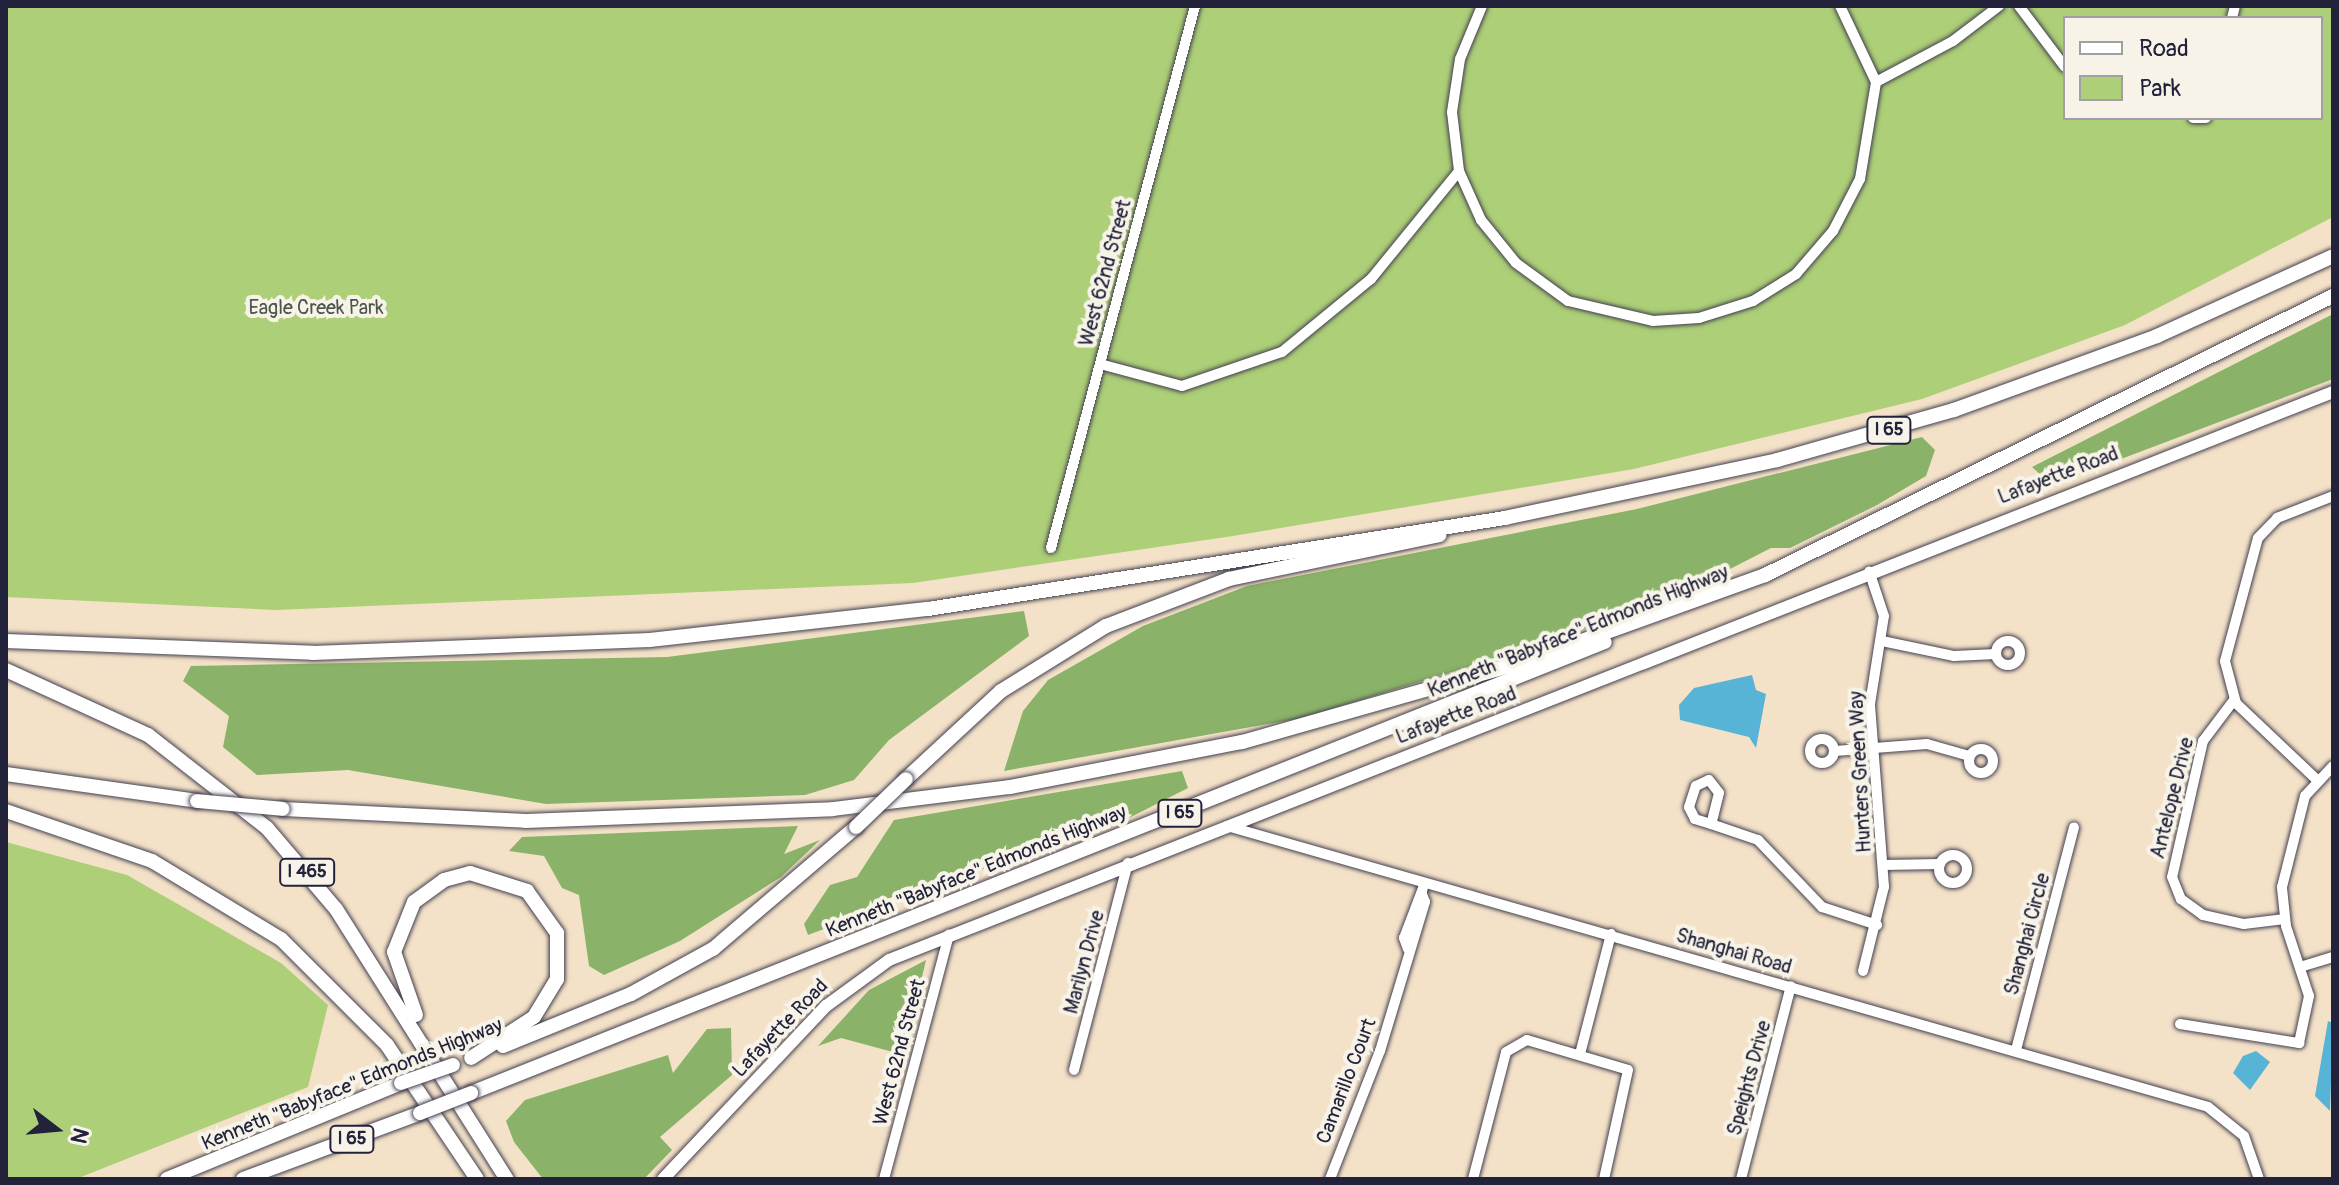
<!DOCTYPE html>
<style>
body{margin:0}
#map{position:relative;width:2339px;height:1185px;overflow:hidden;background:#f4e2c8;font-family:Pangolin,sans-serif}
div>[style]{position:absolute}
.green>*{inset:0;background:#adcf77}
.forest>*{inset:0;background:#8ab268}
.water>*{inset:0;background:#58b4d6}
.roads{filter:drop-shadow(0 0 2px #423f50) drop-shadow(0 0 2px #423f50)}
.minor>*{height:10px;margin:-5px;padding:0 5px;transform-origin:5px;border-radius:5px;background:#fff}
.minor>.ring{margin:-5px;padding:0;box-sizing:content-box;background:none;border:10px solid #fff;border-radius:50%}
.major>*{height:12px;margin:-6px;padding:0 6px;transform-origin:6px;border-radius:6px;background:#fff}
.highway>*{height:14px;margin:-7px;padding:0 7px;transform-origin:7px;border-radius:7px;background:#fff}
.bridges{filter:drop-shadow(0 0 2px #423f50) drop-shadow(0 0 2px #423f50)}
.highway-bridge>*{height:14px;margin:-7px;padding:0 7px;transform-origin:7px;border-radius:7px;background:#fff}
span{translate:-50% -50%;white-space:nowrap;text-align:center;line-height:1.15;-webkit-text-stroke:8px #f7f3e8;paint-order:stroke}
.shield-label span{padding:2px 6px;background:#f7f3e8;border:2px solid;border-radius:6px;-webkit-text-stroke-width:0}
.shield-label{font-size:18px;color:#22223b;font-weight:700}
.street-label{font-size:20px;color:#22223b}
.park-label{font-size:20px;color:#4c564d}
.frame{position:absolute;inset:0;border:8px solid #22223b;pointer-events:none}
.legend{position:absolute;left:2063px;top:16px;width:260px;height:104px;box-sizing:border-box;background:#f7f3e8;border:2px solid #a29fa3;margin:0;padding:10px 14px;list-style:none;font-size:24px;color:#22223b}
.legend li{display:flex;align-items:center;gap:16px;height:40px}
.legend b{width:40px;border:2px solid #a29fa3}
.north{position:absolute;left:16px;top:1089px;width:80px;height:80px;-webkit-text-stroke:6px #f7f3e8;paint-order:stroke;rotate:106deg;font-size:22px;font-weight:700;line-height:32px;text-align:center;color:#22223b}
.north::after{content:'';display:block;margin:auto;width:28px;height:36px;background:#22223b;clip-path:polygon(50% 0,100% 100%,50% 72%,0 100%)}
</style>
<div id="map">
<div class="green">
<i style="clip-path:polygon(evenodd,6px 6px,2333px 6px,2333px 217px,2125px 325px,1922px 399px,1634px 469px,1233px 536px,913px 583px,276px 610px,6px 597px,6px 6px,2065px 18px,2321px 18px,2321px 118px,2065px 118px,2065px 18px)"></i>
<i style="clip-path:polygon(6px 842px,127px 875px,281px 963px,328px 1005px,308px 1087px,76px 1179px,6px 1179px)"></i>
</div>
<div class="forest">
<i style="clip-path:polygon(2333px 314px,2333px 379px,2052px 485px,2032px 467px)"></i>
<i style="clip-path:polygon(1922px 437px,1935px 450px,1926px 476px,1877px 505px,1790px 548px,1771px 548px,1685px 592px,1549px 642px,1302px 718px,1004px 771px,1023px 711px,1048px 680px,1143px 626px,1247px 586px,1637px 509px)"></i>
<i style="clip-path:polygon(1024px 611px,1029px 636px,889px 740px,854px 780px,805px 795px,546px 804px,348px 770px,257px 775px,223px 747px,229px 716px,183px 681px,191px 666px,667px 657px)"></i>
<i style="clip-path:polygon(1182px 771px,1188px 788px,1111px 827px,1086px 830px,808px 935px,804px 924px,830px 885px,857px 877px,894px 820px)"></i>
<i style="clip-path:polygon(798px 826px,784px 854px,820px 840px,781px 877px,680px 941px,604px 975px,589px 966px,579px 895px,562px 888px,544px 856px,509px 851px,522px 837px)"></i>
<i style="clip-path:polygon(926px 960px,904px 1055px,841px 1038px,818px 1046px,869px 990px)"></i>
<i style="clip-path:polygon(731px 1028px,732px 1075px,660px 1137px,672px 1150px,644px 1179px,543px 1179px,514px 1142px,506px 1121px,525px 1100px,668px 1055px,673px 1073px,707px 1029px)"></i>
</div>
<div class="water">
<i style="clip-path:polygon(1752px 675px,1756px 690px,1766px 694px,1756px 748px,1749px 737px,1680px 720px,1679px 705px,1694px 688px)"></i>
<i style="clip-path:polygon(2328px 1021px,2333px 1023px,2330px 1111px,2315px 1096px)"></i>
<i style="clip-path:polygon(2256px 1051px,2270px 1062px,2250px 1090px,2233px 1073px,2243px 1056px)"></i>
</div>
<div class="roads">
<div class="minor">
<i style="left:1482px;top:6px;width:57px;rotate:112.5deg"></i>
<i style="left:1460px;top:59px;width:54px;rotate:98.6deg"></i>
<i style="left:1452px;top:112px;width:59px;rotate:83.2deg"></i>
<i style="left:1459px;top:171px;width:54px;rotate:65.8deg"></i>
<i style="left:1481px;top:220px;width:55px;rotate:50.9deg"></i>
<i style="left:1516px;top:263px;width:64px;rotate:36.2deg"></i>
<i style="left:1568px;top:301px;width:87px;rotate:13.2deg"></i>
<i style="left:1653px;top:321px;width:46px;rotate:-3.7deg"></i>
<i style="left:1699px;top:318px;width:57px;rotate:-17.5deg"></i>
<i style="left:1753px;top:301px;width:51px;rotate:-32.1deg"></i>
<i style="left:1796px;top:274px;width:57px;rotate:-49.3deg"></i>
<i style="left:1833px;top:231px;width:59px;rotate:-62.6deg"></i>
<i style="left:1860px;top:179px;width:98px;rotate:-80.6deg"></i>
<i style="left:1876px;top:82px;width:84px;rotate:-115.3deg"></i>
<i style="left:2019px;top:6px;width:76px;rotate:53deg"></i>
<i style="left:2232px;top:18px;width:12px;rotate:-76deg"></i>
<i style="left:1876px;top:82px;width:87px;rotate:-28deg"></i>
<i style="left:1953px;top:41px;width:58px;rotate:-37.3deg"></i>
<i style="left:2193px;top:118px;width:13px"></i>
<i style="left:1100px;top:364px;width:85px;rotate:15deg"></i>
<i style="left:1182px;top:386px;width:106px;rotate:-18.8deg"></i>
<i style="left:1282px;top:352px;width:115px;rotate:-39.4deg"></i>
<i style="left:1371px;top:279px;width:139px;rotate:-50.8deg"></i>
<i style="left:1051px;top:548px;width:561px;rotate:-75.12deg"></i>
<i class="ring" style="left:1996px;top:641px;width:14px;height:14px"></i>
<i style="left:1882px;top:641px;width:74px;rotate:11.8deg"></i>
<i style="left:1954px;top:656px;width:42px;rotate:-2.7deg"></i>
<i style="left:2234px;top:700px;width:51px;rotate:127.1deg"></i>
<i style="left:2203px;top:741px;width:139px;rotate:102.8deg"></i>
<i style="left:2172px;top:877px;width:24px;rotate:68deg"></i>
<i style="left:2181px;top:899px;width:27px;rotate:36deg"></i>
<i style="left:2203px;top:915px;width:42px;rotate:12.4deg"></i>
<i style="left:2244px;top:924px;width:41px;rotate:-7deg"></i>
<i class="ring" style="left:1810px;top:739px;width:14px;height:14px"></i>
<i class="ring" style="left:1969px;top:749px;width:14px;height:14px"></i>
<i style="left:1835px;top:751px;width:92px;rotate:-4.4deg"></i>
<i style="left:1927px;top:744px;width:44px;rotate:15.9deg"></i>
<i style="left:2316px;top:779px;width:110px;rotate:-136.5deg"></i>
<i style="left:2236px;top:703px;width:43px;rotate:-104.7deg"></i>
<i style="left:2225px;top:661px;width:127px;rotate:-75deg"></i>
<i style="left:2258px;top:538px;width:28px;rotate:-46deg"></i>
<i style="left:2277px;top:518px;width:60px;rotate:-21.4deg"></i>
<i style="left:1709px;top:780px;width:16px;rotate:52deg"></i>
<i style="left:1719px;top:793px;width:32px;rotate:104deg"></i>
<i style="left:1711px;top:824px;width:17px;rotate:-163deg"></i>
<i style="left:1695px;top:819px;width:13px;rotate:-117deg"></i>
<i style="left:1689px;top:807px;width:22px;rotate:-72deg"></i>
<i style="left:1696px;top:786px;width:14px;rotate:-25deg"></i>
<i style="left:1711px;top:824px;width:50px;rotate:18.8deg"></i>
<i style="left:1758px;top:840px;width:93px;rotate:46.3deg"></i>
<i style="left:1822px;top:907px;width:58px;rotate:18.1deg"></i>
<i style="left:1227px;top:826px;width:1020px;rotate:15.98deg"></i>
<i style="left:2208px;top:1107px;width:46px;rotate:38.9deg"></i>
<i style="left:2244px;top:1136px;width:46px;rotate:70.8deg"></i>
<i class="ring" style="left:1939px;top:855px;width:18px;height:18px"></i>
<i style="left:1883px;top:865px;width:57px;rotate:-1deg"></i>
<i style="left:1408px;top:949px;width:12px;rotate:-110deg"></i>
<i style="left:1404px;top:938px;width:53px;rotate:-69.2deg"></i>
<i style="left:2300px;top:967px;width:34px;rotate:-17deg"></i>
<i style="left:1863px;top:971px;width:87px;rotate:-76deg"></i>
<i style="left:1884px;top:887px;width:184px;rotate:-94.4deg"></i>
<i style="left:1870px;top:704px;width:89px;rotate:-81deg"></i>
<i style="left:1884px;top:616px;width:47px;rotate:-108.4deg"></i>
<i style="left:2180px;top:1024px;width:121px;rotate:9.1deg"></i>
<i style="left:2299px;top:1043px;width:48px;rotate:-78deg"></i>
<i style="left:2309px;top:996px;width:74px;rotate:-108.2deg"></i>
<i style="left:2286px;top:926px;width:39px;rotate:-96deg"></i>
<i style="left:2282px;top:887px;width:94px;rotate:-75.8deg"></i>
<i style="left:2305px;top:796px;width:41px;rotate:-47deg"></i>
<i style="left:2016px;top:1050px;width:230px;rotate:-75.4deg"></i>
<i style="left:1580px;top:1054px;width:124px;rotate:-75.5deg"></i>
<i style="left:1074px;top:1070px;width:214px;rotate:-75.4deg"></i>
<i style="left:884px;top:1179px;width:253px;rotate:-75.1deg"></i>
<i style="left:1330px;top:1179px;width:137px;rotate:-68.7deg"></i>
<i style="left:1380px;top:1051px;width:156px;rotate:-73.2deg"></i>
<i style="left:1425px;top:902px;width:9px;rotate:-111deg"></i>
<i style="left:1473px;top:1179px;width:131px;rotate:-75.4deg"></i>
<i style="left:1506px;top:1052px;width:24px;rotate:-30deg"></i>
<i style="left:1527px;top:1040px;width:105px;rotate:16.5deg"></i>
<i style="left:1628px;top:1070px;width:112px;rotate:102.4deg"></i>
<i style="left:1741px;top:1179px;width:199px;rotate:-75.5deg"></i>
</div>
<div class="major">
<i style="left:663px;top:1179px;width:238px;rotate:-46.7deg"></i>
<i style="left:826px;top:1006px;width:78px;rotate:-36.1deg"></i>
<i style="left:889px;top:960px;width:1552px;rotate:-21.47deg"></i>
</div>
<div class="highway">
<i style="left:6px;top:641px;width:307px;rotate:2.2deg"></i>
<i style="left:313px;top:653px;width:337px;rotate:-2.2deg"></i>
<i style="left:650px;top:640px;width:280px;rotate:-6.4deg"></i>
<i style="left:928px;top:609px;width:584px;rotate:-8.96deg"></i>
<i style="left:1505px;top:518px;width:278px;rotate:-12deg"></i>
<i style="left:1777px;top:460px;width:184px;rotate:-15.8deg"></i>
<i style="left:1954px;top:410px;width:216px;rotate:-20deg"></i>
<i style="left:2157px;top:336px;width:193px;rotate:-24.4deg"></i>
<i style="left:6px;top:670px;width:156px;rotate:24.6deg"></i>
<i style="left:148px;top:735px;width:151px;rotate:38deg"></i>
<i style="left:267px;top:828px;width:106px;rotate:49.6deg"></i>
<i style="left:336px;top:909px;width:320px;rotate:57.7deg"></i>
<i style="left:6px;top:774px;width:193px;rotate:8deg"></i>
<i style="left:906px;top:779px;width:129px;rotate:-42.8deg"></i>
<i style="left:1001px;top:691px;width:123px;rotate:-31.8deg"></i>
<i style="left:1106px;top:626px;width:132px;rotate:-20.9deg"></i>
<i style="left:1229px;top:579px;width:215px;rotate:-11.8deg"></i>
<i style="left:283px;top:809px;width:243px;rotate:2.8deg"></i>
<i style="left:526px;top:821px;width:307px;rotate:-2.2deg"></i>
<i style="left:833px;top:809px;width:178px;rotate:-7.1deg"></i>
<i style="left:1010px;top:787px;width:236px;rotate:-11deg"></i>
<i style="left:1242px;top:742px;width:298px;rotate:-15.9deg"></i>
<i style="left:1529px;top:660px;width:251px;rotate:-19.8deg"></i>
<i style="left:1765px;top:575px;width:633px;rotate:-26.16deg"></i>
<i style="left:6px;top:811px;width:154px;rotate:18.9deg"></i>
<i style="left:152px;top:861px;width:151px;rotate:31.2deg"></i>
<i style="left:281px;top:939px;width:150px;rotate:45deg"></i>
<i style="left:387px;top:1045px;width:161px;rotate:56.1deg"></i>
<i style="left:416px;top:1015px;width:67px;rotate:-109.2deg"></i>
<i style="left:394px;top:952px;width:54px;rotate:-68.2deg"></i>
<i style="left:414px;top:902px;width:37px;rotate:-36deg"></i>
<i style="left:444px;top:880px;width:27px;rotate:-15deg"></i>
<i style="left:470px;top:873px;width:60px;rotate:17.5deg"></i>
<i style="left:527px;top:891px;width:52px;rotate:54.5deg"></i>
<i style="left:557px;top:933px;width:46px;rotate:90deg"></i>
<i style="left:557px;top:979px;width:44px;rotate:121.2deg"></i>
<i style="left:534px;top:1017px;width:75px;rotate:146.9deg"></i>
<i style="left:503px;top:1046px;width:138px;rotate:-22.1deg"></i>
<i style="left:631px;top:994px;width:94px;rotate:-28.8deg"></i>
<i style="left:713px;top:949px;width:188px;rotate:-40.5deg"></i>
<i style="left:471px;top:1093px;width:1220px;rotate:-21.69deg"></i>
<i style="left:167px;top:1179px;width:253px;rotate:-22.3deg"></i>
<i style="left:243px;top:1179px;width:189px;rotate:-20.4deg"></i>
</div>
</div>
<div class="bridges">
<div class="highway-bridge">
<i style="left:197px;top:801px;width:86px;rotate:5.3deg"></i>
<i style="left:856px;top:827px;width:69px;rotate:-43.8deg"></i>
<i style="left:401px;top:1083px;width:55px;rotate:-19.1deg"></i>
<i style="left:420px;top:1113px;width:55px;rotate:-21.4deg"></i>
</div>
</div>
<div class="shield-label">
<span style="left:1889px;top:430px">I 65</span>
<span style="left:1180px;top:813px">I 65</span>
<span style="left:307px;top:872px">I 465</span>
<span style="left:352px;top:1139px">I 65</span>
</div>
<div class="street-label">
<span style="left:1105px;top:273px;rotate:-75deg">West 62nd Street</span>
<span style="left:2058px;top:475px;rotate:-21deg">Lafayette Road</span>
<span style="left:1578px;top:631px;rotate:-22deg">Kenneth "Babyface" Edmonds Highway</span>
<span style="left:1456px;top:715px;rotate:-21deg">Lafayette Road</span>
<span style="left:1860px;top:772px;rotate:-93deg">Hunters Green Way</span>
<span style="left:2172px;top:798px;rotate:-76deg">Antelope Drive</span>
<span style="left:976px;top:871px;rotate:-22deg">Kenneth "Babyface" Edmonds Highway</span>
<span style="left:2027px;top:934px;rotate:-75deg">Shanghai Circle</span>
<span style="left:1734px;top:951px;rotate:16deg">Shanghai Road</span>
<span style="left:1084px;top:962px;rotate:-75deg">Marilyn Drive</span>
<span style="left:780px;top:1028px;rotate:-46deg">Lafayette Road</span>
<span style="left:899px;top:1052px;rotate:-75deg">West 62nd Street</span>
<span style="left:1749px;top:1078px;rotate:-75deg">Speights Drive</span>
<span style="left:1346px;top:1081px;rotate:-69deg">Camarillo Court</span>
<span style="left:352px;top:1084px;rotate:-22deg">Kenneth "Babyface" Edmonds Highway</span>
</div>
<div class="park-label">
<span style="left:316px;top:307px">Eagle Creek Park</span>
</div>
<div class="frame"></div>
<ul class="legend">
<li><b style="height:10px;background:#fff"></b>Road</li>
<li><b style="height:22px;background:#adcf77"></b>Park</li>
</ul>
<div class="north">N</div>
</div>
